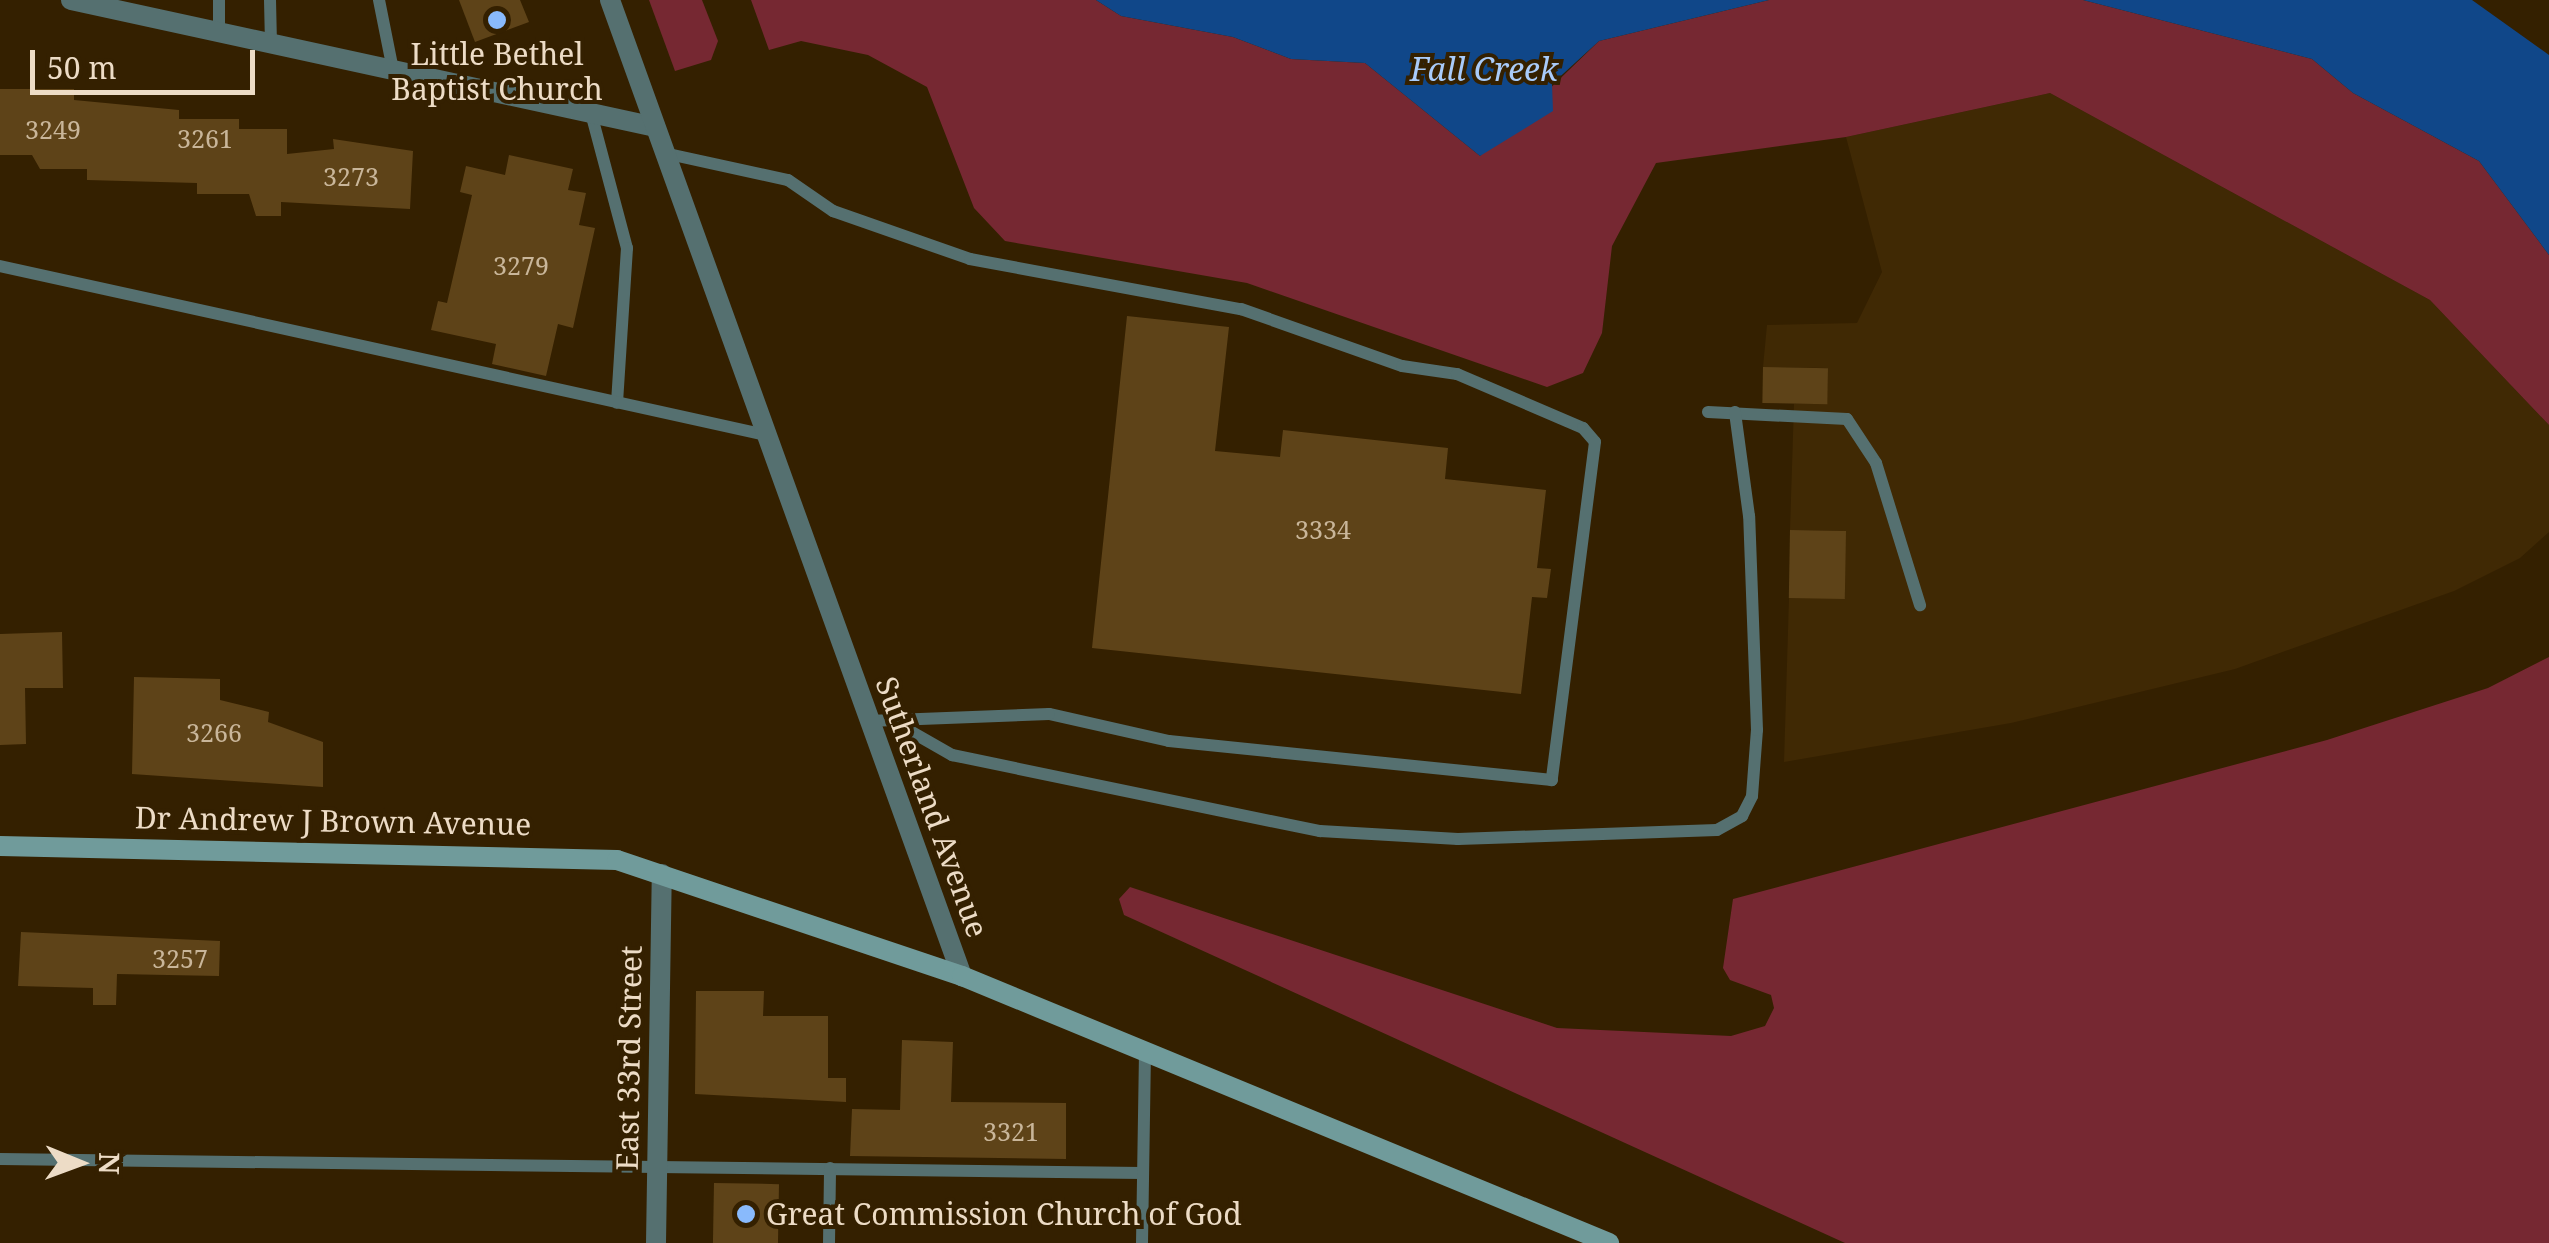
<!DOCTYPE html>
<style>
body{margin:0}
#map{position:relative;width:2549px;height:1243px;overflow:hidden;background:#342000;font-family:"Noto Serif",serif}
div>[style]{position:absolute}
.built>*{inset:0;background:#402904}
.green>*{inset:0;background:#762832}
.water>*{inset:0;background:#104789}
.building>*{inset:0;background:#5e4318;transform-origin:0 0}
.service>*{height:12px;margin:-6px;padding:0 6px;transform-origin:6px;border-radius:6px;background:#557070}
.minor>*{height:20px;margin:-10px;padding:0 10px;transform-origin:10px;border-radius:10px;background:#557070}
.secondary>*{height:20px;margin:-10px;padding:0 10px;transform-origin:10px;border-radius:10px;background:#709b9b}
.dots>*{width:28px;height:28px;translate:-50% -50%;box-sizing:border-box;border:5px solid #342000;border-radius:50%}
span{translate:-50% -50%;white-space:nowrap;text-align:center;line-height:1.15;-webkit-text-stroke:8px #342000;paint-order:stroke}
.number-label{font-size:25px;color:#c9b69a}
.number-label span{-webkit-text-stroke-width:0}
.poi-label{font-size:30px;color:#eddcc6}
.left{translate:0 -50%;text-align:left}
.street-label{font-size:30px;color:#eddcc6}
.water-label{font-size:32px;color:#a9cbf9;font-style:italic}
.north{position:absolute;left:30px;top:1113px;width:100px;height:100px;-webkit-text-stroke:8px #342000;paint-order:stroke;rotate:91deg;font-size:28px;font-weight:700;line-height:40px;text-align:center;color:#eddcc6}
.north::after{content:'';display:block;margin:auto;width:35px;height:45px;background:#eddcc6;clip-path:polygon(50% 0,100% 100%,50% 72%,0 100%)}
.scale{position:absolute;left:30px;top:50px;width:225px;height:45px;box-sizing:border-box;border:5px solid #eddcc6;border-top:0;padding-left:12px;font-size:30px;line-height:35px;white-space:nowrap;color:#eddcc6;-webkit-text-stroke:8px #342000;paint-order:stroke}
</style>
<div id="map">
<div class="built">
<i style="clip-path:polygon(2050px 93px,2430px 300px,2549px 425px,2549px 532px,2520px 558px,2454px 591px,2235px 669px,2011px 723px,1784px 762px,1789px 598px,1845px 598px,1845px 531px,1790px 530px,1794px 404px,1827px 404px,1828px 368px,1763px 367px,1767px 325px,1857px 323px,1882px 272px,1846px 137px)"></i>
</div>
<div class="green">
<i style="clip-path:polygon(649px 0,702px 0,718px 41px,711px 60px,675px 71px)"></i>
<i style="clip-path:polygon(751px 0,1096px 0,1121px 16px,1233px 37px,1291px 59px,1365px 63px,1480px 156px,1599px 41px,1769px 0,2083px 0,2312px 59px,2353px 93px,2479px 161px,2549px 255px,2549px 425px,2430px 300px,2050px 93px,1846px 137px,1656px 163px,1612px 246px,1602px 333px,1583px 373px,1547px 387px,1247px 283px,1005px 241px,974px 208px,927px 87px,868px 55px,801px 41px,769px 50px)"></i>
<i style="clip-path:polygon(2549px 657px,2549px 1243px,1845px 1243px,1124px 915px,1119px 899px,1130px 887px,1557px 1028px,1731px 1036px,1765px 1026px,1774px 1008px,1771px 995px,1730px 980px,1723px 968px,1733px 899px,2327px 740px,2488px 688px)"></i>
</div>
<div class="water">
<i style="clip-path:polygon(1096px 0,1769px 0,1599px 41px,1552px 84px,1553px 111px,1480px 156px,1365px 63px,1291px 59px,1233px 37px,1121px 16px)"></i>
<i style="clip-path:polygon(2083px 0,2472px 0,2549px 55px,2549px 255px,2479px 161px,2353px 93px,2312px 59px)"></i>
</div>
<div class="building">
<i style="clip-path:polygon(459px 0,520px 0,529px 22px,475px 42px)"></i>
<i style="clip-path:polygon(0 89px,74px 89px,74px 100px,179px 110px,179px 119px,239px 119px,239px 129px,287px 129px,287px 154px,334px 149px,333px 139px,413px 151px,410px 209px,281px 202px,281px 216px,256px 216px,249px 194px,197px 194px,197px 183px,87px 180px,87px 169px,40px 169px,32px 155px,0 155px)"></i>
<i style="clip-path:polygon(509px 155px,573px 169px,568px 190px,586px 193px,579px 225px,595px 228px,573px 328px,558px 324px,546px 376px,492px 364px,496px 344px,431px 330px,438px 301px,447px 303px,472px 195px,460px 192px,466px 166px,505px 175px)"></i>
<i style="clip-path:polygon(1127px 316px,1229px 327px,1215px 451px,1280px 457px,1283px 430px,1448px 448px,1445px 479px,1546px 490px,1537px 568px,1551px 569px,1547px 598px,1532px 597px,1521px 694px,1092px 648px)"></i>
<i style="left:1763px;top:367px;width:65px;height:36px;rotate:1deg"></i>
<i style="left:1790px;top:530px;width:56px;height:68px;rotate:1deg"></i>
<i style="clip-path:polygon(62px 632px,63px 688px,25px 688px,26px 744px,0 745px,0 634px)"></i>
<i style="clip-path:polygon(134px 677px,220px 679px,220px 700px,269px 712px,268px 722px,323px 742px,323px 787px,132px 774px)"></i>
<i style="clip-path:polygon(21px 932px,220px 941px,219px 976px,117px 974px,116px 1005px,93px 1005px,93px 988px,18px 986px)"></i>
<i style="clip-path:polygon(696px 991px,764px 991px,763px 1016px,828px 1016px,828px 1078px,846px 1078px,846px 1102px,695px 1094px)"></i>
<i style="clip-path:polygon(902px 1040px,953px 1042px,951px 1102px,1066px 1103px,1066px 1159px,850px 1156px,852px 1109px,900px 1110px)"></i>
<i style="left:714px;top:1183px;width:65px;height:60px;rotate:1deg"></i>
</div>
<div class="service">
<i style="left:270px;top:0;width:43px;rotate:88.7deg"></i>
<i style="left:379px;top:0;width:71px;rotate:78.7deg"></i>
<i style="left:219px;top:32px;width:32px;rotate:-90deg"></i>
<i style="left:591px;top:113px;width:140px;rotate:75.1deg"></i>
<i style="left:627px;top:248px;width:155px;rotate:93.7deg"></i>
<i style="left:664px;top:153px;width:127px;rotate:12.3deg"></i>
<i style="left:788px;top:180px;width:55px;rotate:34.6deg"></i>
<i style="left:833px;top:211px;width:145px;rotate:19.3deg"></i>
<i style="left:970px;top:259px;width:276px;rotate:10.5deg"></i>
<i style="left:1241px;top:309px;width:171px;rotate:19.5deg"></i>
<i style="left:1402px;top:366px;width:56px;rotate:8.3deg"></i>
<i style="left:1457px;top:374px;width:137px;rotate:23.2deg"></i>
<i style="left:1583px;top:428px;width:18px;rotate:49deg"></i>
<i style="left:1595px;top:442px;width:341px;rotate:97.3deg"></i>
<i style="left:1552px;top:780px;width:385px;rotate:-174.2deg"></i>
<i style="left:1169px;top:741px;width:123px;rotate:-167.3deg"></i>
<i style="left:1049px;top:714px;width:181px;rotate:177.8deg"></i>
<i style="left:0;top:266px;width:784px;rotate:12.44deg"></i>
<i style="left:1708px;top:412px;width:139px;rotate:2.9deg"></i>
<i style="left:1847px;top:419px;width:53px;rotate:56.6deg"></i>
<i style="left:1876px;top:463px;width:149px;rotate:72.8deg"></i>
<i style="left:889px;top:719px;width:73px;rotate:29.7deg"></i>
<i style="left:952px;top:755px;width:376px;rotate:11.7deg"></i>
<i style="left:1320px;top:831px;width:138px;rotate:3.3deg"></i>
<i style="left:1458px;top:839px;width:259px;rotate:-2deg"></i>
<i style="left:1717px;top:830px;width:29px;rotate:-29deg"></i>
<i style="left:1742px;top:816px;width:22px;rotate:-63deg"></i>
<i style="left:1752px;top:796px;width:66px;rotate:-85.7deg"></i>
<i style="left:1757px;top:730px;width:214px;rotate:-92.1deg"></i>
<i style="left:1749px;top:516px;width:105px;rotate:-97.7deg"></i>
<i style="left:0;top:1159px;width:1142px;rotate:0.7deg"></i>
<i style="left:829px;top:1243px;width:75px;rotate:-89.2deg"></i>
<i style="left:1142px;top:1243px;width:189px;rotate:-89.1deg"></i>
</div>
<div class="minor">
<i style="left:71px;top:0;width:598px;rotate:12.27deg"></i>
<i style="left:610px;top:0;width:1038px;rotate:70.17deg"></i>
<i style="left:656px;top:1243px;width:369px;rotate:-89.1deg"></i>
</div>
<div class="secondary">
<i style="left:0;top:846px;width:617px;rotate:1.3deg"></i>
<i style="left:617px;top:860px;width:364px;rotate:18.6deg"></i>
<i style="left:962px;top:976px;width:700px;rotate:22.42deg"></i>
</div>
<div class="dots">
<i style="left:497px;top:20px;background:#89bafc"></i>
<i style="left:746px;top:1214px;background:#89bafc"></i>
</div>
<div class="number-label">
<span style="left:53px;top:129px">3249</span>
<span style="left:205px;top:138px">3261</span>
<span style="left:351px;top:176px">3273</span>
<span style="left:521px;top:265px">3279</span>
<span style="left:1323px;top:529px">3334</span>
<span style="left:214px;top:732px">3266</span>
<span style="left:180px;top:958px">3257</span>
<span style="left:1011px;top:1131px">3321</span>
</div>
<div class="poi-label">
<span style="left:497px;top:71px">Little Bethel<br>Baptist Church</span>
<span class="left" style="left:766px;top:1214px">Great Commission Church of God</span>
</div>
<div class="street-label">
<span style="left:932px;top:807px;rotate:70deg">Sutherland Avenue</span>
<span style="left:333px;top:821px;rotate:1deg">Dr Andrew J Brown Avenue</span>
<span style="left:629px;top:1058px;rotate:-89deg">East 33rd Street</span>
</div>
<div class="water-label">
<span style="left:1484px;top:69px">Fall Creek</span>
</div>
<div class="north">N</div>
<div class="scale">50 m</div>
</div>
